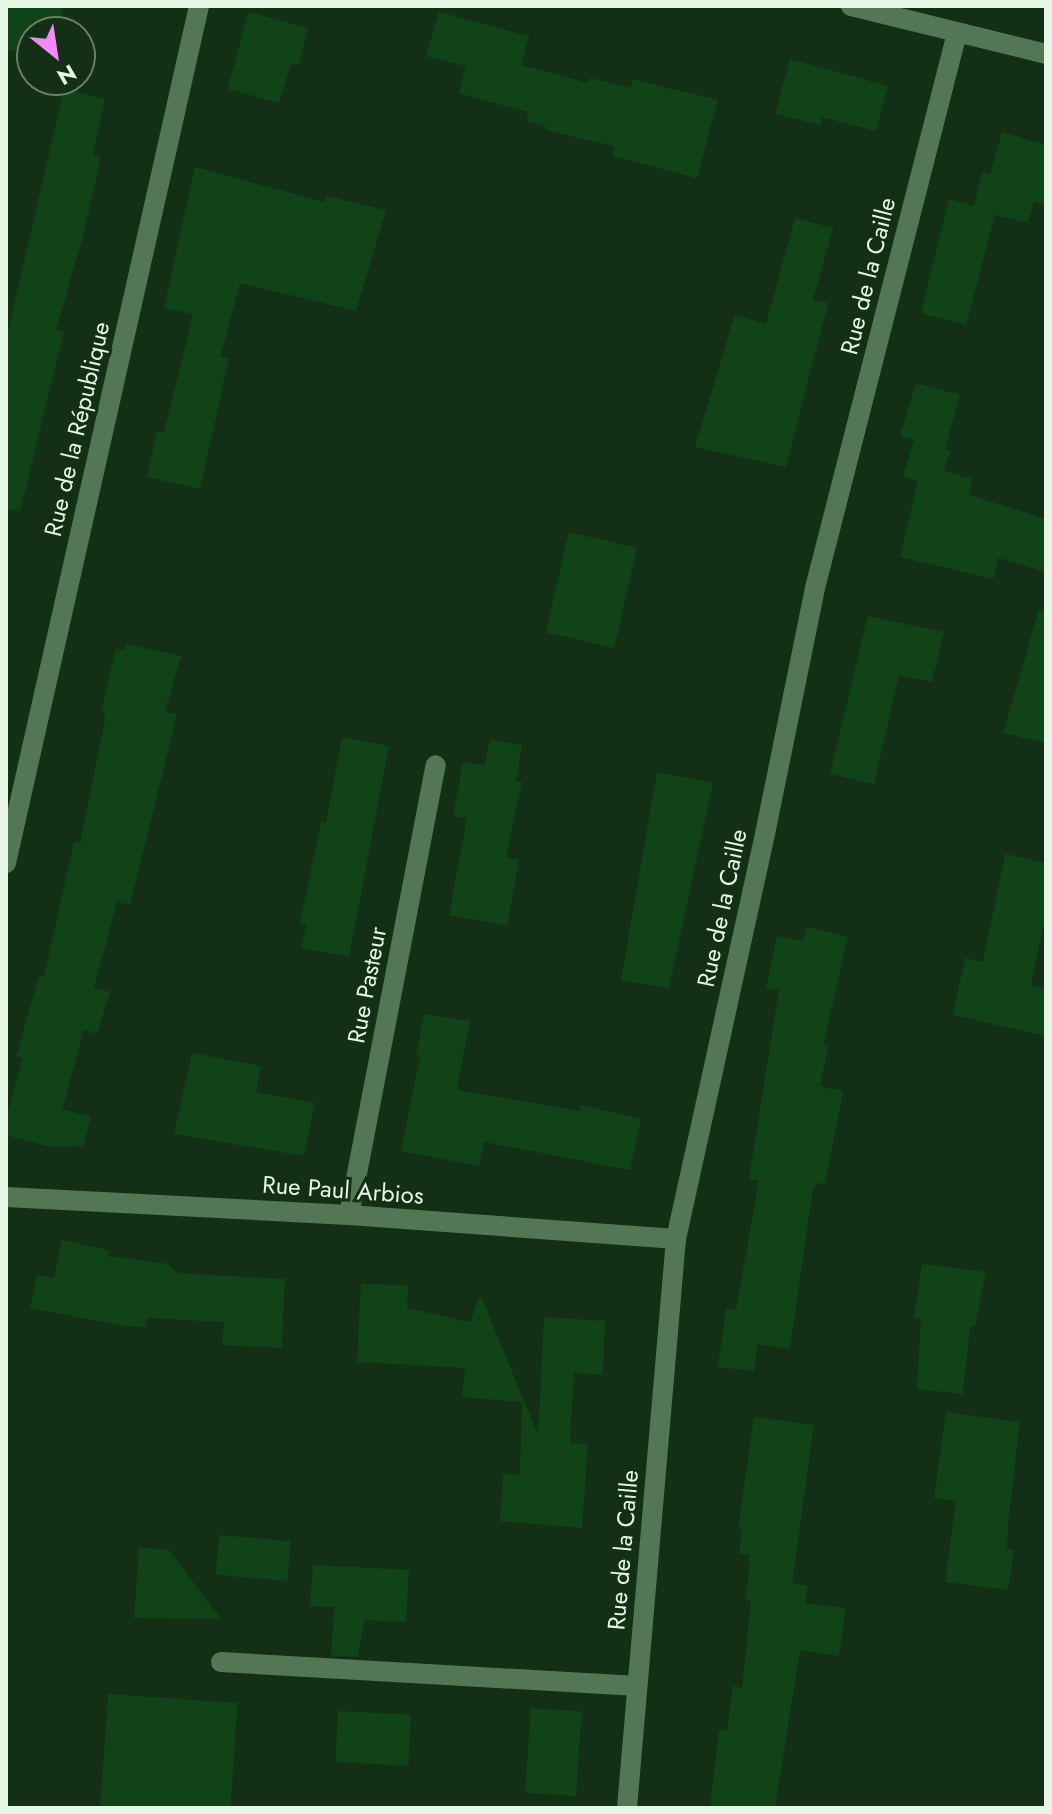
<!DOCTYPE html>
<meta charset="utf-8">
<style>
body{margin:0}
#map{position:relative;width:1052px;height:1814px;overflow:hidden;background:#133016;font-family:Jost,sans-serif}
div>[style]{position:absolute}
.building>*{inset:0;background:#104318;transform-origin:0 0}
.service>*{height:20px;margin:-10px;padding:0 10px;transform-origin:10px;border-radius:10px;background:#537755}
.minor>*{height:20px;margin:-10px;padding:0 10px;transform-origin:10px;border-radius:10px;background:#537755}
span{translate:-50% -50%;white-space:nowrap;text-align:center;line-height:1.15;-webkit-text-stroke:6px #133016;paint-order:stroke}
.street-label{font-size:24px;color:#e5f6e5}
.frame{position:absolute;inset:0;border:8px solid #e5f6e5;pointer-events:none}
.north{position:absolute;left:16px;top:16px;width:80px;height:80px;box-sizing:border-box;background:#133016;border:2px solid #677f69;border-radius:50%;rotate:150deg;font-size:22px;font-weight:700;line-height:32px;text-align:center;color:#e5f6e5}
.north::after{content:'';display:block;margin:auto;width:28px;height:36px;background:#f18bf5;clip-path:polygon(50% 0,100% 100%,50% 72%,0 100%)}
</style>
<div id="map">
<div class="building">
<i style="clip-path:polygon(6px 6px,63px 6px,57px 32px,32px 32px,32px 55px,6px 49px)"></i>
<i style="clip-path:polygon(248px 12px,308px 28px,299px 65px,291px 64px,279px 103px,228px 89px)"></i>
<i style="clip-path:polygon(439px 12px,529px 36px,521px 65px,588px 83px,590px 78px,631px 88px,633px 79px,718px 100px,697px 178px,612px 156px,615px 147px,546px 130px,545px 126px,526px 121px,529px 112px,459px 94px,466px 66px,426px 56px)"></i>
<i style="clip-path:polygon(790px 59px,888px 86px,876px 131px,822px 117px,820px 125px,775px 114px)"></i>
<i style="clip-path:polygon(64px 89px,105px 99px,93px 155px,101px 157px,84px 232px,56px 330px,64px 332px,20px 511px,6px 509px,6px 340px)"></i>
<i style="clip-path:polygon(1002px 132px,1046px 145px,1046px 205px,1034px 202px,1028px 223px,995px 215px,966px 325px,921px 313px,949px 199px,974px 206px,982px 173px,990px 175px)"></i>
<i style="clip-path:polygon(195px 167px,324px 202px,326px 196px,386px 210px,356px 311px,240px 283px,220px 357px,229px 359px,200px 489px,147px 477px,157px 431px,164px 433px,193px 314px,164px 308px)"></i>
<i style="clip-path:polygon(795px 218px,833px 228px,813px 300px,828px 303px,786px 467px,695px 447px,735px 315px,766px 324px)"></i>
<i style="clip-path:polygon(916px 383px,960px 395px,945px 449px,950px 451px,944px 471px,972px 479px,969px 495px,1046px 519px,1046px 572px,998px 558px,993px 579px,900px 557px,918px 481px,903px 477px,914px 440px,900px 436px)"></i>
<i style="left:569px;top:532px;width:70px;height:103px;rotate:13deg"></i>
<i style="clip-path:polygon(1039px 610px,1046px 611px,1046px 743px,1003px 733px)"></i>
<i style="clip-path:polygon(868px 616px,944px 632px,932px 682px,899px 675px,874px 784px,830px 774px)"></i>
<i style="clip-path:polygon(126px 644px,181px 656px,165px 712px,177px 714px,130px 905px,117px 902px,94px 988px,110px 992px,97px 1034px,84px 1030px,62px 1109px,91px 1117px,83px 1146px,50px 1147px,6px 1135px,6px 1118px,23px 1058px,16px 1056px,39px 976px,44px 977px,74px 842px,80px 843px,104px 726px,105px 715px,101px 712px,116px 649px,125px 650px)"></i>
<i style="clip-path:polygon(342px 737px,389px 746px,349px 957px,301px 948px,306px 926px,300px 923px,321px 822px,326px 823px)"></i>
<i style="clip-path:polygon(490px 739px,522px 745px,516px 782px,522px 782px,506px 857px,519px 860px,507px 926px,449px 915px,467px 818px,453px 816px,463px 762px,485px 765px)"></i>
<i style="clip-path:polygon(657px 772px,713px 783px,669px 988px,621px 980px)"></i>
<i style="clip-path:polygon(1005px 854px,1046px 863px,1046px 913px,1031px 986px,1046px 988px,1046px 1036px,953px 1015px,965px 958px,983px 962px)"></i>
<i style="clip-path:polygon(807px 927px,848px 937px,823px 1046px,828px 1047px,820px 1086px,843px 1091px,825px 1184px,817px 1183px,813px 1188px,790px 1349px,758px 1344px,754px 1371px,718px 1367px,726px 1309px,736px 1310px,759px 1180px,749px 1179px,779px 990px,766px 988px,777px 936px,803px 941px)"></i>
<i style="clip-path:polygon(424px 1014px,470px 1021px,457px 1090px,580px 1111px,581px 1105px,641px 1119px,630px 1170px,484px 1142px,479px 1166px,401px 1151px,420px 1057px,416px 1056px)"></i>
<i style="clip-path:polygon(192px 1053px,261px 1066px,256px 1092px,315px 1103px,304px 1156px,174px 1134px)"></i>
<i style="clip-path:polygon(62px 1240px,109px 1250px,108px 1256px,168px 1264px,176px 1272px,188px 1274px,285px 1279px,282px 1348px,222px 1345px,224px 1322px,147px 1318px,146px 1327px,123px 1326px,30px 1308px,37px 1275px,54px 1278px)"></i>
<i style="clip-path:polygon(922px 1264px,986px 1272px,975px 1326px,970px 1326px,963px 1394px,917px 1389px,921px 1319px,914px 1318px)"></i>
<i style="clip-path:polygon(361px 1284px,408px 1285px,407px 1308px,470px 1322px,480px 1294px,538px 1435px,544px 1317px,605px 1321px,603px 1375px,574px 1373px,570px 1443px,588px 1444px,582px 1528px,500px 1521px,503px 1474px,520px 1475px,522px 1402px,462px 1397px,465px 1368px,357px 1362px)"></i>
<i style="clip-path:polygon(946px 1412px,1020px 1422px,1008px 1523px,1007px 1549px,1014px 1550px,1008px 1590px,945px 1582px,956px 1501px,934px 1498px)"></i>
<i style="clip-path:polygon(754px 1417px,814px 1425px,792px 1583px,808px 1586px,805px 1603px,846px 1608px,839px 1656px,800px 1650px,775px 1808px,710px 1808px,719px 1730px,727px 1731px,733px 1686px,742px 1688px,751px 1601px,746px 1600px,750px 1555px,739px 1553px,742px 1529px,738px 1528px)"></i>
<i style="left:219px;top:1535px;width:72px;height:40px;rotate:5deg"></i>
<i style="clip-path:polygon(139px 1548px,168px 1549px,221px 1619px,134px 1618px)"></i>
<i style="clip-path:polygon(313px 1565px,409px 1570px,406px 1622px,364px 1620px,358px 1657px,331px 1655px,334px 1607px,310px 1606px)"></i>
<i style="left:108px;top:1694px;width:130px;height:114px;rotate:4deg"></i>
<i style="left:531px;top:1708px;width:51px;height:85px;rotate:4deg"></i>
<i style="left:338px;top:1711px;width:73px;height:51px;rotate:3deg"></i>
</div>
<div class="service">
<i style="left:221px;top:1662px;width:417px;rotate:3.3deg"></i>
</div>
<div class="minor">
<i style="left:851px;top:6px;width:201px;rotate:13.8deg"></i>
<i style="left:6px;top:863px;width:878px;rotate:-77.31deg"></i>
<i style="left:6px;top:1197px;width:343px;rotate:3deg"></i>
<i style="left:349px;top:1215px;width:328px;rotate:4.2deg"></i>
<i style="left:349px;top:1215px;width:458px;rotate:-79.1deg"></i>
<i style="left:627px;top:1808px;width:571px;rotate:-85.08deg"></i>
<i style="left:676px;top:1239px;width:415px;rotate:-77.6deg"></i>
<i style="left:765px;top:834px;width:251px;rotate:-78.5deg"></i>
<i style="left:815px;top:588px;width:573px;rotate:-75.65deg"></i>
</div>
<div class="street-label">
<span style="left:868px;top:276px;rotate:-76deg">Rue de la Caille</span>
<span style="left:77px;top:429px;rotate:-77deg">Rue de la République</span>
<span style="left:722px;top:908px;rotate:-78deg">Rue de la Caille</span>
<span style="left:367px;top:985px;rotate:-79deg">Rue Pasteur</span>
<span style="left:343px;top:1190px;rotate:4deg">Rue Paul Arbios</span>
<span style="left:623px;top:1550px;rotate:-85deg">Rue de la Caille</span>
</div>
<div class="frame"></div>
<div class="north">N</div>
</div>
